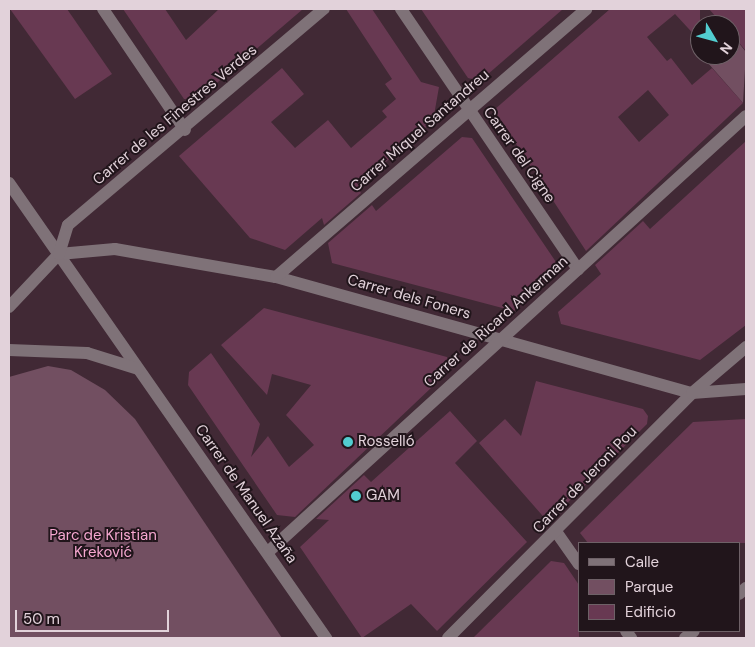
<!DOCTYPE html>
<meta charset="utf-8">
<style>
body{margin:0}
#map{position:relative;width:755px;height:647px;overflow:hidden;background:#412935;font-family:"DM Sans",sans-serif}
div>[style]{position:absolute}
.green>*{inset:0;background:#724f61}
.building>*{inset:0;background:#683952}
.minor>*{height:12px;margin:-6px;padding:0 6px;transform-origin:6px;border-radius:6px;background:#7f7278}
.dots>*{width:14px;height:14px;translate:-50% -50%;box-sizing:border-box;border:2px solid #21151b;border-radius:50%}
span{translate:-50% -50%;white-space:nowrap;text-align:center;line-height:1.15;-webkit-text-stroke:4px #21151b;paint-order:stroke}
.street-label{font-size:15px;color:#e2d2da}
.poi-label{font-size:15px;color:#e2d2da}
.left{translate:0 -50%;text-align:left}
.park-label{font-size:15px;color:#f6a7d0}
.frame{position:absolute;inset:0;border:10px solid #e2d2da;pointer-events:none}
.legend{position:absolute;left:578px;top:542px;width:162px;height:90px;box-sizing:border-box;background:#21151b;border:1px solid #6e6167;margin:0;padding:6px 9px;list-style:none;font-size:15px;color:#e2d2da}
.legend li{display:flex;align-items:center;gap:10px;height:25px}
.legend b{width:25px;border:1px solid #6e6167}
.north{position:absolute;left:690px;top:15px;width:50px;height:50px;box-sizing:border-box;background:#21151b;border:1px solid #6e6167;border-radius:50%;rotate:127deg;font-size:14px;font-weight:700;line-height:20px;text-align:center;color:#e2d2da}
.north::after{content:'';display:block;margin:auto;width:18px;height:22px;background:#52cdd0;clip-path:polygon(50% 0,100% 100%,50% 72%,0 100%)}
.scale{position:absolute;left:15px;top:610px;width:154px;height:22px;box-sizing:border-box;border:2px solid #e2d2da;border-top:0;padding-left:6px;font-size:15px;line-height:18px;white-space:nowrap;color:#e2d2da;-webkit-text-stroke:4px #21151b;paint-order:stroke}
</style>
<div id="map">
<div class="green">
<i style="clip-path:polygon(730px 32px,746px 52px,743px 103px,701px 55px,730px 55px)"></i>
<i style="clip-path:polygon(48px 366px,71px 370px,105px 390px,135px 419px,282px 638px,9px 638px,9px 377px)"></i>
</div>
<div class="building">
<i style="clip-path:polygon(10px 9px,67px 9px,112px 74px,75px 99px)"></i>
<i style="clip-path:polygon(123px 9px,165px 9px,186px 40px,219px 9px,303px 9px,197px 100px,184px 99px)"></i>
<i style="clip-path:polygon(346px 9px,372px 9px,421px 82px,439px 87px,433px 121px,357px 187px,361px 193px,324px 225px,322px 218px,285px 250px,250px 238px,179px 156px,282px 68px,304px 94px,271px 122px,295px 148px,328px 120px,351px 148px,387px 117px,382px 111px,396px 99px,385px 84px,392px 79px)"></i>
<i style="clip-path:polygon(421px 9px,563px 9px,480px 81px,468px 78px)"></i>
<i style="clip-path:polygon(evenodd,610px 9px,700px 9px,700px 41px,675px 14px,647px 37px,667px 61px,671px 58px,692px 85px,712px 68px,743px 103px,586px 251px,494px 110px,610px 9px,648px 90px,669px 115px,639px 142px,618px 117px,648px 90px)"></i>
<i style="clip-path:polygon(709px 9px,746px 9px,746px 51px,730px 32px,730px 25px,723px 25px)"></i>
<i style="clip-path:polygon(462px 137px,472px 138px,556px 262px,555px 274px,514px 311px,332px 263px,328px 243px,372px 205px,376px 211px)"></i>
<i style="clip-path:polygon(746px 141px,746px 325px,700px 360px,561px 324px,558px 312px,601px 274px,595px 265px,643px 221px,650px 229px)"></i>
<i style="clip-path:polygon(264px 308px,447px 357px,451px 369px,295px 517px,277px 515px,188px 385px,189px 372px,211px 353px,260px 424px,251px 457px,268px 436px,289px 467px,314px 445px,286px 415px,311px 385px,272px 374px,267px 395px,221px 345px)"></i>
<i style="clip-path:polygon(536px 381px,643px 409px,648px 416px,647px 424px,548px 522px,479px 443px,505px 419px,521px 436px)"></i>
<i style="clip-path:polygon(450px 411px,477px 441px,455px 463px,527px 542px,437px 631px,411px 604px,362px 638px,300px 547px,329px 520px,316px 519px,364px 475px,371px 482px)"></i>
<i style="clip-path:polygon(746px 419px,746px 543px,588px 543px,580px 533px,693px 422px)"></i>
<i style="clip-path:polygon(551px 561px,564px 563px,579px 585px,579px 638px,473px 638px)"></i>
</div>
<div class="minor">
<i style="left:103px;top:9px;width:146px;rotate:55.9deg"></i>
<i style="left:401px;top:9px;width:315px;rotate:55.8deg"></i>
<i style="left:9px;top:183px;width:555px;rotate:55.13deg"></i>
<i style="left:59px;top:254px;width:56px;rotate:-5.1deg"></i>
<i style="left:115px;top:249px;width:163px;rotate:9.9deg"></i>
<i style="left:276px;top:277px;width:432px;rotate:15.6deg"></i>
<i style="left:692px;top:393px;width:54px;rotate:-4.2deg"></i>
<i style="left:276px;top:277px;width:410px;rotate:-40.8deg"></i>
<i style="left:9px;top:307px;width:73px;rotate:-46.7deg"></i>
<i style="left:59px;top:254px;width:30px;rotate:-73deg"></i>
<i style="left:68px;top:225px;width:335px;rotate:-40.2deg"></i>
<i style="left:9px;top:350px;width:78px;rotate:2.2deg"></i>
<i style="left:87px;top:353px;width:53px;rotate:17.4deg"></i>
<i style="left:557px;top:533px;width:38px;rotate:55deg"></i>
<i style="left:268px;top:552px;width:647px;rotate:-42.37deg"></i>
<i style="left:739px;top:594px;width:9px;rotate:-41deg"></i>
<i style="left:626px;top:631px;width:9px;rotate:54deg"></i>
<i style="left:448px;top:638px;width:346px;rotate:-45.1deg"></i>
<i style="left:692px;top:393px;width:71px;rotate:-40.4deg"></i>
<i style="left:685px;top:638px;width:11px;rotate:-38deg"></i>
</div>
<div class="dots">
<i style="left:348px;top:442px;background:#52cdd0"></i>
<i style="left:356px;top:496px;background:#52cdd0"></i>
</div>
<div class="street-label">
<span style="left:175px;top:115px;rotate:-40deg">Carrer de les Finestres Verdes</span>
<span style="left:420px;top:131px;rotate:-41deg">Carrer Miquel Santandreu</span>
<span style="left:519px;top:155px;rotate:55deg">Carrer del Cigne</span>
<span style="left:409px;top:297px;rotate:16deg">Carrer dels Foners</span>
<span style="left:496px;top:322px;rotate:-42deg">Carrer de Ricard Ankerman</span>
<span style="left:585px;top:480px;rotate:-46deg">Carrer de Jeroni Pou</span>
<span style="left:246px;top:494px;rotate:55deg">Carrer de Manuel Azaña</span>
</div>
<div class="poi-label">
<span class="left" style="left:358px;top:442px">Rosselló</span>
<span class="left" style="left:366px;top:496px">GAM</span>
</div>
<div class="park-label">
<span style="left:103px;top:544px">Parc de Kristian<br>Kreković</span>
</div>
<div class="frame"></div>
<ul class="legend">
<li><b style="height:6px;background:#7f7278"></b>Calle</li>
<li><b style="height:14px;background:#724f61"></b>Parque</li>
<li><b style="height:14px;background:#683952"></b>Edificio</li>
</ul>
<div class="north">N</div>
<div class="scale">50 m</div>
</div>
